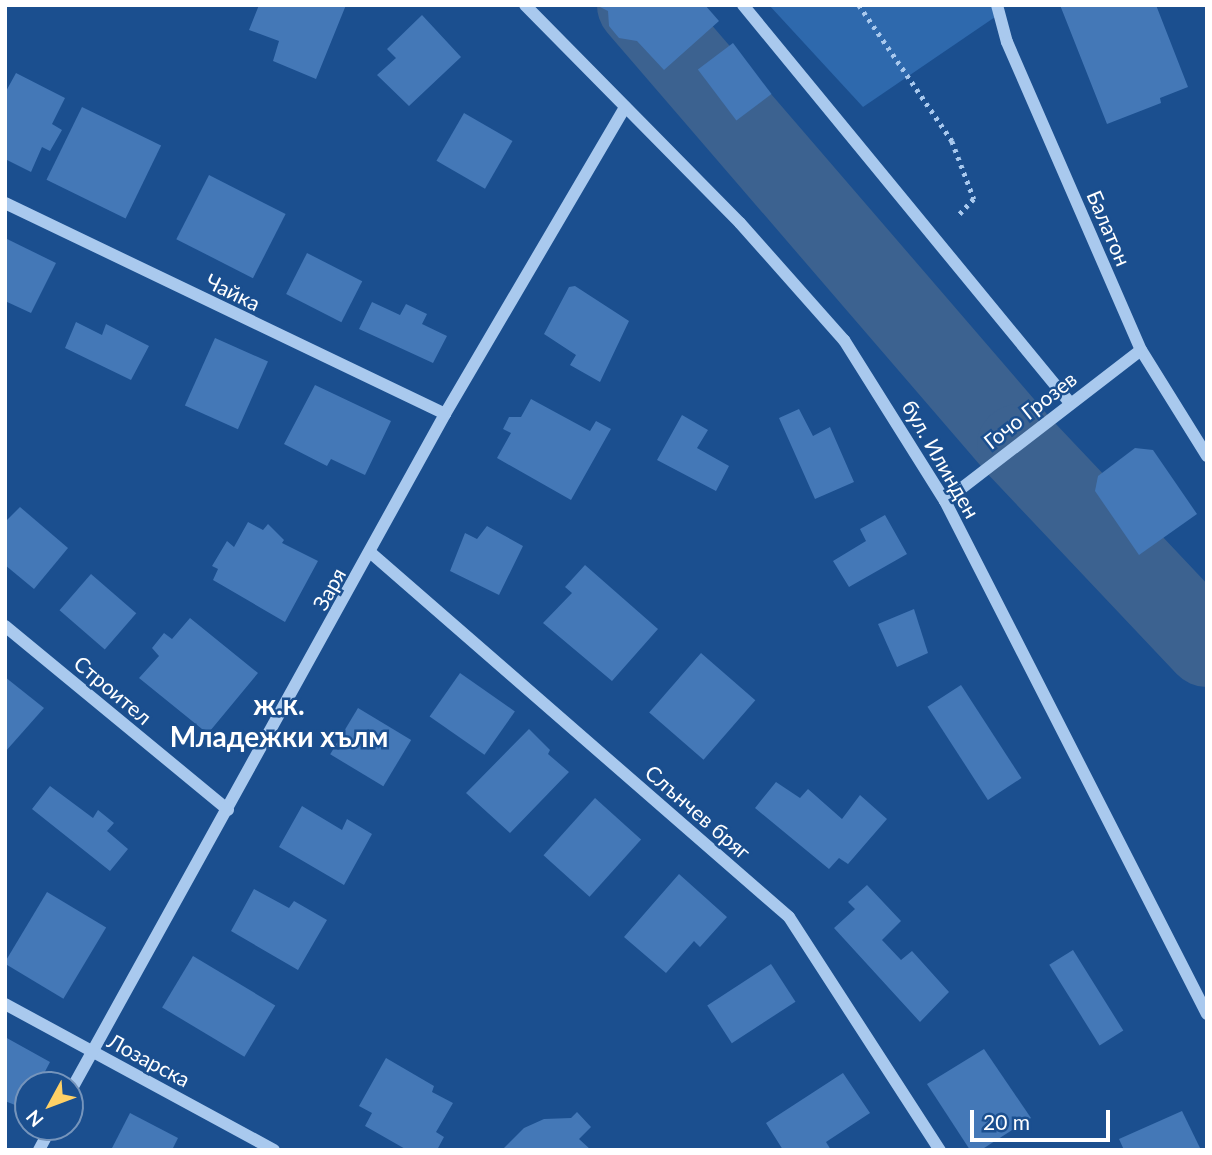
<!DOCTYPE html>
<meta charset="utf-8">
<style>
body{margin:0}
#map{position:relative;width:1212px;height:1155px;overflow:hidden;background:#1b4f8f;font-family:Lato,sans-serif}
div>[style]{position:absolute}
.green>*{inset:0;background:#2e69ad}
.river>*{height:84px;margin:-42px;padding:0 42px;transform-origin:42px;border-radius:42px;background:#3c6290}
.building>*{inset:0;background:#4478b7;transform-origin:0 0}
.path>*{height:4.5px;margin-top:-2.25px;transform-origin:0;background:repeating-linear-gradient(90deg,#a9c9ee 0 3.5px,transparent 0 8.5px)}
.minor>*{height:12px;margin:-6px;padding:0 6px;transform-origin:6px;border-radius:6px;background:#a9c9ee}
span{translate:-50% -50%;white-space:nowrap;text-align:center;line-height:1.15;-webkit-text-stroke:5px #1b4f8f;paint-order:stroke}
.street-label{font-size:21px;color:#fff}
.district-label{font-size:28px;color:#fff;font-weight:700}
.frame{position:absolute;inset:0;border:7px solid #fff;pointer-events:none}
.north{position:absolute;left:14px;top:1071px;width:70px;height:70px;box-sizing:border-box;background:#1b4f8f;border:2px solid #7695bc;border-radius:50%;rotate:229deg;font-size:19px;font-weight:700;line-height:28px;text-align:center;color:#fff}
.north::after{content:'';display:block;margin:auto;width:24px;height:32px;background:#ffd166;clip-path:polygon(50% 0,100% 100%,50% 72%,0 100%)}
.scale{position:absolute;left:970px;top:1110px;width:140px;height:32px;box-sizing:border-box;border:4px solid #fff;border-top:0;padding-left:9px;font-size:21px;line-height:24px;white-space:nowrap;color:#fff;-webkit-text-stroke:5px #1b4f8f;paint-order:stroke}
</style>
<div id="map">
<div class="green">
<i style="clip-path:polygon(769px 5px,995px 5px,998px 15px,863px 107px)"></i>
</div>
<div class="river">
<i style="left:639px;top:5px;width:582px;rotate:49.25deg"></i>
<i style="left:1019px;top:446px;width:274px;rotate:46.6deg"></i>
</div>
<div class="building">
<i style="clip-path:polygon(259px 5px,346px 5px,316px 79px,273px 61px,279px 41px,249px 30px)"></i>
<i style="clip-path:polygon(596px 5px,705px 5px,719px 21px,664px 70px,637px 41px,619px 38px,609px 26px,608px 11px)"></i>
<i style="clip-path:polygon(1060px 5px,1156px 5px,1188px 87px,1160px 98px,1161px 103px,1107px 124px)"></i>
<i style="clip-path:polygon(422px 15px,461px 57px,409px 106px,377px 75px,396px 58px,387px 49px)"></i>
<i style="left:733px;top:43px;width:64px;height:44px;rotate:53deg"></i>
<i style="clip-path:polygon(16px 73px,65px 98px,52px 124px,62px 130px,50px 151px,42px 147px,31px 172px,5px 159px,5px 93px)"></i>
<i style="left:82px;top:107px;width:88px;height:81px;rotate:26deg"></i>
<i style="left:464px;top:113px;width:56px;height:55px;rotate:30deg"></i>
<i style="left:209px;top:175px;width:86px;height:72px;rotate:27deg"></i>
<i style="clip-path:polygon(5px 238px,56px 263px,31px 313px,5px 301px)"></i>
<i style="left:307px;top:253px;width:62px;height:46px;rotate:27deg"></i>
<i style="clip-path:polygon(575px 286px,629px 321px,600px 382px,570px 365px,576px 355px,544px 334px,569px 287px)"></i>
<i style="clip-path:polygon(372px 302px,400px 315px,406px 304px,427px 314px,422px 324px,447px 336px,433px 363px,359px 329px)"></i>
<i style="clip-path:polygon(76px 322px,102px 335px,106px 324px,149px 346px,131px 380px,65px 348px)"></i>
<i style="left:215px;top:338px;width:58px;height:74px;rotate:24deg"></i>
<i style="clip-path:polygon(315px 385px,391px 421px,365px 475px,331px 459px,327px 466px,284px 444px)"></i>
<i style="clip-path:polygon(531px 399px,590px 431px,596px 421px,611px 429px,571px 500px,497px 458px,511px 433px,503px 429px,509px 417px,521px 417px)"></i>
<i style="clip-path:polygon(799px 409px,813px 436px,830px 427px,854px 482px,815px 499px,779px 418px)"></i>
<i style="clip-path:polygon(682px 415px,708px 430px,697px 448px,729px 466px,716px 491px,657px 460px)"></i>
<i style="clip-path:polygon(1135px 448px,1153px 450px,1197px 514px,1139px 555px,1095px 491px,1098px 476px)"></i>
<i style="clip-path:polygon(20px 507px,68px 548px,34px 589px,5px 565px,5px 522px)"></i>
<i style="clip-path:polygon(885px 515px,907px 554px,849px 587px,833px 561px,866px 541px,860px 529px)"></i>
<i style="clip-path:polygon(248px 522px,263px 530px,268px 524px,284px 540px,282px 543px,318px 561px,285px 622px,213px 580px,218px 569px,212px 566px,227px 541px,234px 547px)"></i>
<i style="clip-path:polygon(487px 526px,523px 546px,499px 595px,450px 571px,465px 533px,477px 539px)"></i>
<i style="clip-path:polygon(585px 565px,658px 629px,612px 681px,543px 623px,572px 593px,565px 587px)"></i>
<i style="left:91px;top:574px;width:60px;height:48px;rotate:41deg"></i>
<i style="clip-path:polygon(914px 609px,928px 653px,897px 667px,878px 624px)"></i>
<i style="clip-path:polygon(190px 618px,258px 673px,210px 731px,202px 729px,139px 678px,159px 656px,152px 648px,164px 633px,172px 639px)"></i>
<i style="left:701px;top:653px;width:72px;height:79px;rotate:41deg"></i>
<i style="left:460px;top:673px;width:67px;height:53px;rotate:35deg"></i>
<i style="clip-path:polygon(5px 677px,44px 708px,5px 752px)"></i>
<i style="left:961px;top:685px;width:111px;height:40px;rotate:57deg"></i>
<i style="left:358px;top:708px;width:62px;height:54px;rotate:31deg"></i>
<i style="clip-path:polygon(529px 729px,550px 750px,548px 754px,569px 772px,510px 833px,466px 793px)"></i>
<i style="clip-path:polygon(776px 782px,800px 798px,808px 789px,842px 819px,860px 795px,887px 819px,848px 864px,839px 858px,829px 869px,755px 808px)"></i>
<i style="clip-path:polygon(50px 786px,93px 818px,98px 810px,114px 823px,107px 831px,128px 849px,110px 871px,32px 809px)"></i>
<i style="left:595px;top:798px;width:62px;height:77px;rotate:42deg"></i>
<i style="clip-path:polygon(302px 806px,342px 830px,347px 819px,372px 834px,344px 885px,279px 847px)"></i>
<i style="clip-path:polygon(679px 874px,727px 917px,700px 947px,694px 941px,666px 973px,624px 937px)"></i>
<i style="clip-path:polygon(867px 885px,901px 921px,882px 940px,901px 960px,912px 951px,949px 992px,920px 1022px,834px 928px,855px 909px,848px 902px)"></i>
<i style="clip-path:polygon(254px 889px,289px 908px,294px 901px,327px 920px,298px 970px,231px 931px)"></i>
<i style="left:47px;top:892px;width:69px;height:83px;rotate:31deg"></i>
<i style="left:1073px;top:950px;width:95px;height:28px;rotate:58deg"></i>
<i style="left:193px;top:956px;width:96px;height:60px;rotate:31deg"></i>
<i style="left:771px;top:964px;width:45px;height:76px;rotate:57deg"></i>
<i style="clip-path:polygon(5px 1037px,50px 1062px,38px 1085px,28px 1085px,25px 1109px,5px 1101px)"></i>
<i style="clip-path:polygon(984px 1049px,1031px 1118px,981px 1150px,970px 1150px,927px 1084px)"></i>
<i style="clip-path:polygon(386px 1058px,434px 1086px,432px 1092px,453px 1103px,436px 1132px,444px 1137px,437px 1150px,407px 1150px,365px 1126px,372px 1113px,359px 1106px)"></i>
<i style="clip-path:polygon(843px 1073px,870px 1113px,826px 1142px,831px 1150px,783px 1150px,766px 1123px)"></i>
<i style="clip-path:polygon(1182px 1111px,1201px 1150px,1124px 1150px,1119px 1139px)"></i>
<i style="clip-path:polygon(577px 1112px,591px 1127px,579px 1139px,591px 1150px,502px 1150px,524px 1128px,544px 1119px,571px 1118px)"></i>
<i style="clip-path:polygon(130px 1113px,178px 1138px,172px 1150px,111px 1150px)"></i>
</div>
<div class="path">
<i style="left:859px;top:5px;width:165px;rotate:55.6deg"></i>
<i style="left:952px;top:141px;width:62px;rotate:69.2deg"></i>
<i style="left:974px;top:199px;width:25px;rotate:133deg"></i>
</div>
<div class="minor">
<i style="left:525px;top:5px;width:306px;rotate:45.4deg"></i>
<i style="left:740px;top:223px;width:157px;rotate:48.4deg"></i>
<i style="left:844px;top:340px;width:190px;rotate:57.9deg"></i>
<i style="left:945px;top:501px;width:576px;rotate:62.95deg"></i>
<i style="left:743px;top:5px;width:515px;rotate:50.59deg"></i>
<i style="left:997px;top:5px;width:38px;rotate:75deg"></i>
<i style="left:1007px;top:42px;width:336px;rotate:66.5deg"></i>
<i style="left:1141px;top:350px;width:125px;rotate:58.1deg"></i>
<i style="left:5px;top:203px;width:488px;rotate:25.6deg"></i>
<i style="left:945px;top:501px;width:247px;rotate:-37.6deg"></i>
<i style="left:371px;top:553px;width:554px;rotate:41.05deg"></i>
<i style="left:789px;top:917px;width:278px;rotate:57.1deg"></i>
<i style="left:5px;top:626px;width:289px;rotate:39.5deg"></i>
<i style="left:5px;top:1004px;width:306px;rotate:28.5deg"></i>
<i style="left:70px;top:1092px;width:775px;rotate:-61.05deg"></i>
<i style="left:445px;top:414px;width:356px;rotate:-59.6deg"></i>
<i style="left:39px;top:1150px;width:26px;rotate:-62deg"></i>
</div>
<div class="street-label">
<span style="left:1109px;top:228px;rotate:67deg">Балатон</span>
<span style="left:233px;top:292px;rotate:26deg">Чайка</span>
<span style="left:1030px;top:410px;rotate:-38deg">Гочо Грозев</span>
<span style="left:941px;top:459px;rotate:60deg">бул. Илинден</span>
<span style="left:329px;top:589px;rotate:-61deg">Заря</span>
<span style="left:113px;top:690px;rotate:40deg">Строител</span>
<span style="left:698px;top:812px;rotate:41deg">Слънчев бряг</span>
<span style="left:149px;top:1060px;rotate:28deg">Лозарска</span>
</div>
<div class="district-label">
<span style="left:279px;top:720px">ж.к.<br>Младежки хълм</span>
</div>
<div class="frame"></div>
<div class="north">N</div>
<div class="scale">20 m</div>
</div>
